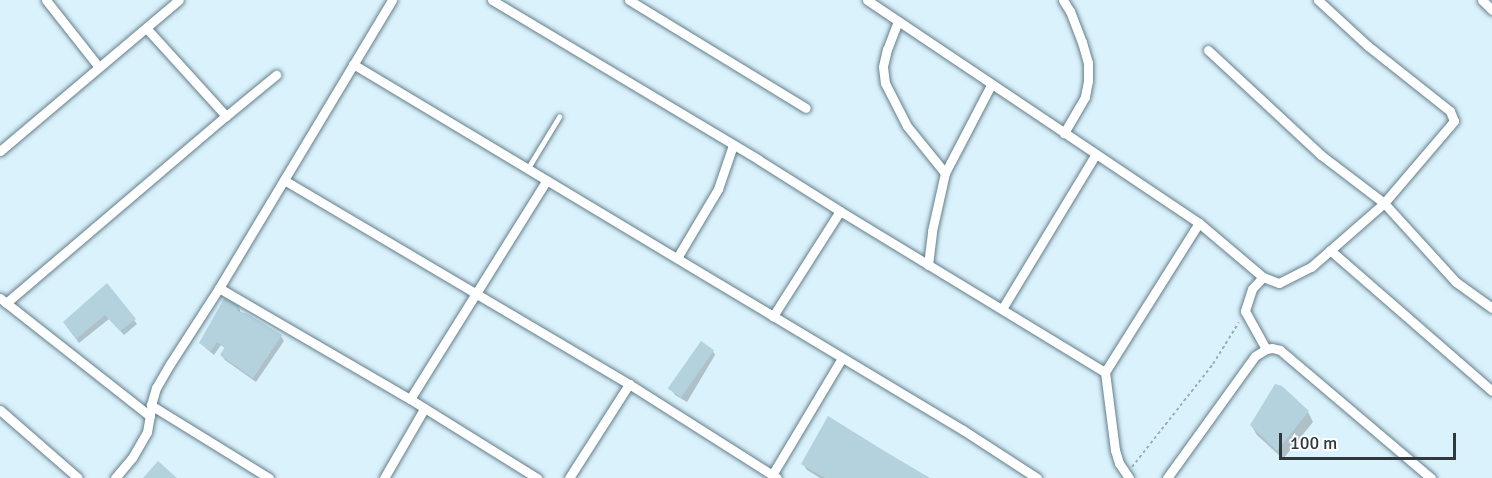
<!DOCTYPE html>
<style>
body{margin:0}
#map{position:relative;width:1492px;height:478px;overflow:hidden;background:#daf2fc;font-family:Signika,sans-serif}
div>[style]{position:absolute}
.shadow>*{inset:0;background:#0003}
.building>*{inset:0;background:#b4d2de;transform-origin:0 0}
.path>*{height:2px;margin-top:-1px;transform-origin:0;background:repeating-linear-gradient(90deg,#9baeb6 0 3px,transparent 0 6px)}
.roads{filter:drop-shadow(0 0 2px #647f8a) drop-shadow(0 0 2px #647f8a)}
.service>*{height:4.5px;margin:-2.25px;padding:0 2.25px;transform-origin:2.25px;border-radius:2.25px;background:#fff}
.minor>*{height:9px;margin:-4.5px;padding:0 4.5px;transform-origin:4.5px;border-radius:4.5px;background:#fff}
span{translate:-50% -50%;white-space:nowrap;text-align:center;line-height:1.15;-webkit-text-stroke:6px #fff;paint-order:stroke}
.scale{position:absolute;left:1279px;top:433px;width:177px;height:27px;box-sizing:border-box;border:3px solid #2d393d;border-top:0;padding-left:8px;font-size:18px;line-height:21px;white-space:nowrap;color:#2d393d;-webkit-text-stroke:4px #fff;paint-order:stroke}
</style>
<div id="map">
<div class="shadow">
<i style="clip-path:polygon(107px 285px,137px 324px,124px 335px,109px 319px,79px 343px,67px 327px)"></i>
<i style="clip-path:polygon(239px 307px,241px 314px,281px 336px,284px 341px,256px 382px,225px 360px,222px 356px,226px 349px,221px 345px,214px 355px,200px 343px)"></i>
<i style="clip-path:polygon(713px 351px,715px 355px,687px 402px,675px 395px,672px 390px)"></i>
<i style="clip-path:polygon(1308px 412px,1313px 422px,1283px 459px,1257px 435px,1251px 425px)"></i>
<i style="clip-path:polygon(803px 464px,927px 478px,820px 478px,807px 470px)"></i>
</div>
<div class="building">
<i style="clip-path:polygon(107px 283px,136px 319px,120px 331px,105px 315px,76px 339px,63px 322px)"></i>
<i style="clip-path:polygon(225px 297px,240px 306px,237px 311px,248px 314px,282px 335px,253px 378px,220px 355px,225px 347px,217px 342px,211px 351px,199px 343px)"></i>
<i style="left:701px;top:341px;width:16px;height:58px;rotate:35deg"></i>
<i style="clip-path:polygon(1275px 384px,1282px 386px,1309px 411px,1277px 451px,1250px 425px)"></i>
<i style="clip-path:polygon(828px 416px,886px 452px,930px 478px,825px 478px,801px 464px)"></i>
<i style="clip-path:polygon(158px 461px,177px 478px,143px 478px)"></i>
</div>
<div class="path">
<i style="left:1132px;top:467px;width:131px;rotate:-51.8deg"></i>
<i style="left:1213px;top:364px;width:49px;rotate:-58.2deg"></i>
</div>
<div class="roads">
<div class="service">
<i style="left:528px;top:168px;width:60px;rotate:-58.7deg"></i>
</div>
<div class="minor">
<i style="left:46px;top:0;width:85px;rotate:51.7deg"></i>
<i style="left:492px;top:0;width:311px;rotate:30.9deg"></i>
<i style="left:759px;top:160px;width:96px;rotate:32.2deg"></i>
<i style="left:840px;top:211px;width:125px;rotate:122.5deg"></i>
<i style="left:629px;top:0;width:207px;rotate:31.4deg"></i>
<i style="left:867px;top:0;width:400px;rotate:33.9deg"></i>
<i style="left:1199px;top:223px;width:84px;rotate:40.2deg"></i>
<i style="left:1263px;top:277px;width:17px;rotate:21deg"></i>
<i style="left:1279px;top:283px;width:36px;rotate:-27deg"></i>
<i style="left:1311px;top:267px;width:97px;rotate:-41.2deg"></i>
<i style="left:1384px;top:203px;width:108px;rotate:-49.5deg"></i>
<i style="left:1454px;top:121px;width:11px;rotate:-112deg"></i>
<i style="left:1450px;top:111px;width:105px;rotate:-141.6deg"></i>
<i style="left:1368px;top:46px;width:68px;rotate:-137.4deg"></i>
<i style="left:1063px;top:0;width:13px;rotate:58deg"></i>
<i style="left:1070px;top:11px;width:33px;rotate:69deg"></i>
<i style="left:1082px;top:42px;width:22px;rotate:74deg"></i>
<i style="left:1088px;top:63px;width:18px;rotate:90deg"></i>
<i style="left:1088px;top:81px;width:16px;rotate:101deg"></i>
<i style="left:1085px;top:97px;width:42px;rotate:120.3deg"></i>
<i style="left:1482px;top:0;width:14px;rotate:45deg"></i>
<i style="left:898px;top:21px;width:30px;rotate:111deg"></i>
<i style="left:887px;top:49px;width:18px;rotate:103deg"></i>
<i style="left:883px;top:67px;width:16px;rotate:83deg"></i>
<i style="left:885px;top:83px;width:48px;rotate:62.9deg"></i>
<i style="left:907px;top:126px;width:60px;rotate:51deg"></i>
<i style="left:1208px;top:50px;width:154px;rotate:42.9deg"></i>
<i style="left:1321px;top:155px;width:79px;rotate:37.3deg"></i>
<i style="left:1384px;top:203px;width:107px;rotate:47.7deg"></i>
<i style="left:1456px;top:282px;width:44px;rotate:35.8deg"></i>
<i style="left:353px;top:64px;width:711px;rotate:30.96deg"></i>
<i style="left:963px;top:430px;width:88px;rotate:33deg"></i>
<i style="left:226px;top:116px;width:65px;rotate:-39.4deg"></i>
<i style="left:0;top:151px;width:234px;rotate:-40.2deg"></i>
<i style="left:284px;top:180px;width:401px;rotate:30.6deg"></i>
<i style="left:629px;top:384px;width:175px;rotate:32.4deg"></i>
<i style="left:840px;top:211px;width:310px;rotate:31.3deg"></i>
<i style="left:1105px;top:372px;width:79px;rotate:82.7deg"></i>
<i style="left:1115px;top:450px;width:14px;rotate:73deg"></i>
<i style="left:1119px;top:463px;width:18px;rotate:56deg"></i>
<i style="left:1330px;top:250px;width:215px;rotate:41deg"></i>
<i style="left:677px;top:258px;width:80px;rotate:-59.3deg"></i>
<i style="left:718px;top:189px;width:46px;rotate:-71.2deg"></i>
<i style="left:928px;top:265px;width:34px;rotate:-83deg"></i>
<i style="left:932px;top:231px;width:59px;rotate:-77.4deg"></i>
<i style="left:945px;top:173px;width:99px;rotate:-62.4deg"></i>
<i style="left:1263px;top:277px;width:16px;rotate:133deg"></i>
<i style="left:1252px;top:289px;width:23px;rotate:108deg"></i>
<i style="left:1245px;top:311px;width:43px;rotate:61.1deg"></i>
<i style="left:219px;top:288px;width:221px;rotate:30.2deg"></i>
<i style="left:410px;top:399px;width:150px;rotate:31.9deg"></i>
<i style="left:0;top:298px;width:191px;rotate:38.2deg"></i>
<i style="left:6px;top:303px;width:289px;rotate:-40.4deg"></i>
<i style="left:226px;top:116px;width:118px;rotate:-132.2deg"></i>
<i style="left:1002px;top:309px;width:181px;rotate:-58.8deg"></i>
<i style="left:1105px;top:372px;width:176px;rotate:-57.8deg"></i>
<i style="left:410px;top:399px;width:258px;rotate:-58deg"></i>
<i style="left:0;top:410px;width:103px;rotate:41.1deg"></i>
<i style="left:772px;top:475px;width:136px;rotate:-59.1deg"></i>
<i style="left:115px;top:478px;width:26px;rotate:-50deg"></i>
<i style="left:132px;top:458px;width:30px;rotate:-60deg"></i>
<i style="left:147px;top:432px;width:22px;rotate:-80deg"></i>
<i style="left:269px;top:478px;width:139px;rotate:-148.3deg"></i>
<i style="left:151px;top:405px;width:18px;rotate:-74deg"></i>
<i style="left:156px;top:388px;width:28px;rotate:-60deg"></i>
<i style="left:170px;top:364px;width:90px;rotate:-57.2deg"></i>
<i style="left:219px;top:288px;width:336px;rotate:-59deg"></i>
<i style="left:384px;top:478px;width:80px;rotate:-59.9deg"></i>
<i style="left:569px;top:478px;width:112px;rotate:-57.4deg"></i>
<i style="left:1167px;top:478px;width:150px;rotate:-54.2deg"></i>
<i style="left:1255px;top:356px;width:13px;rotate:-32deg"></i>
<i style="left:1266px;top:349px;width:6px;rotate:-9deg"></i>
<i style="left:1272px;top:348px;width:8px;rotate:14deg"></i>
<i style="left:1280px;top:350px;width:198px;rotate:40.3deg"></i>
</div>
</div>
<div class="scale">100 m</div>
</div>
